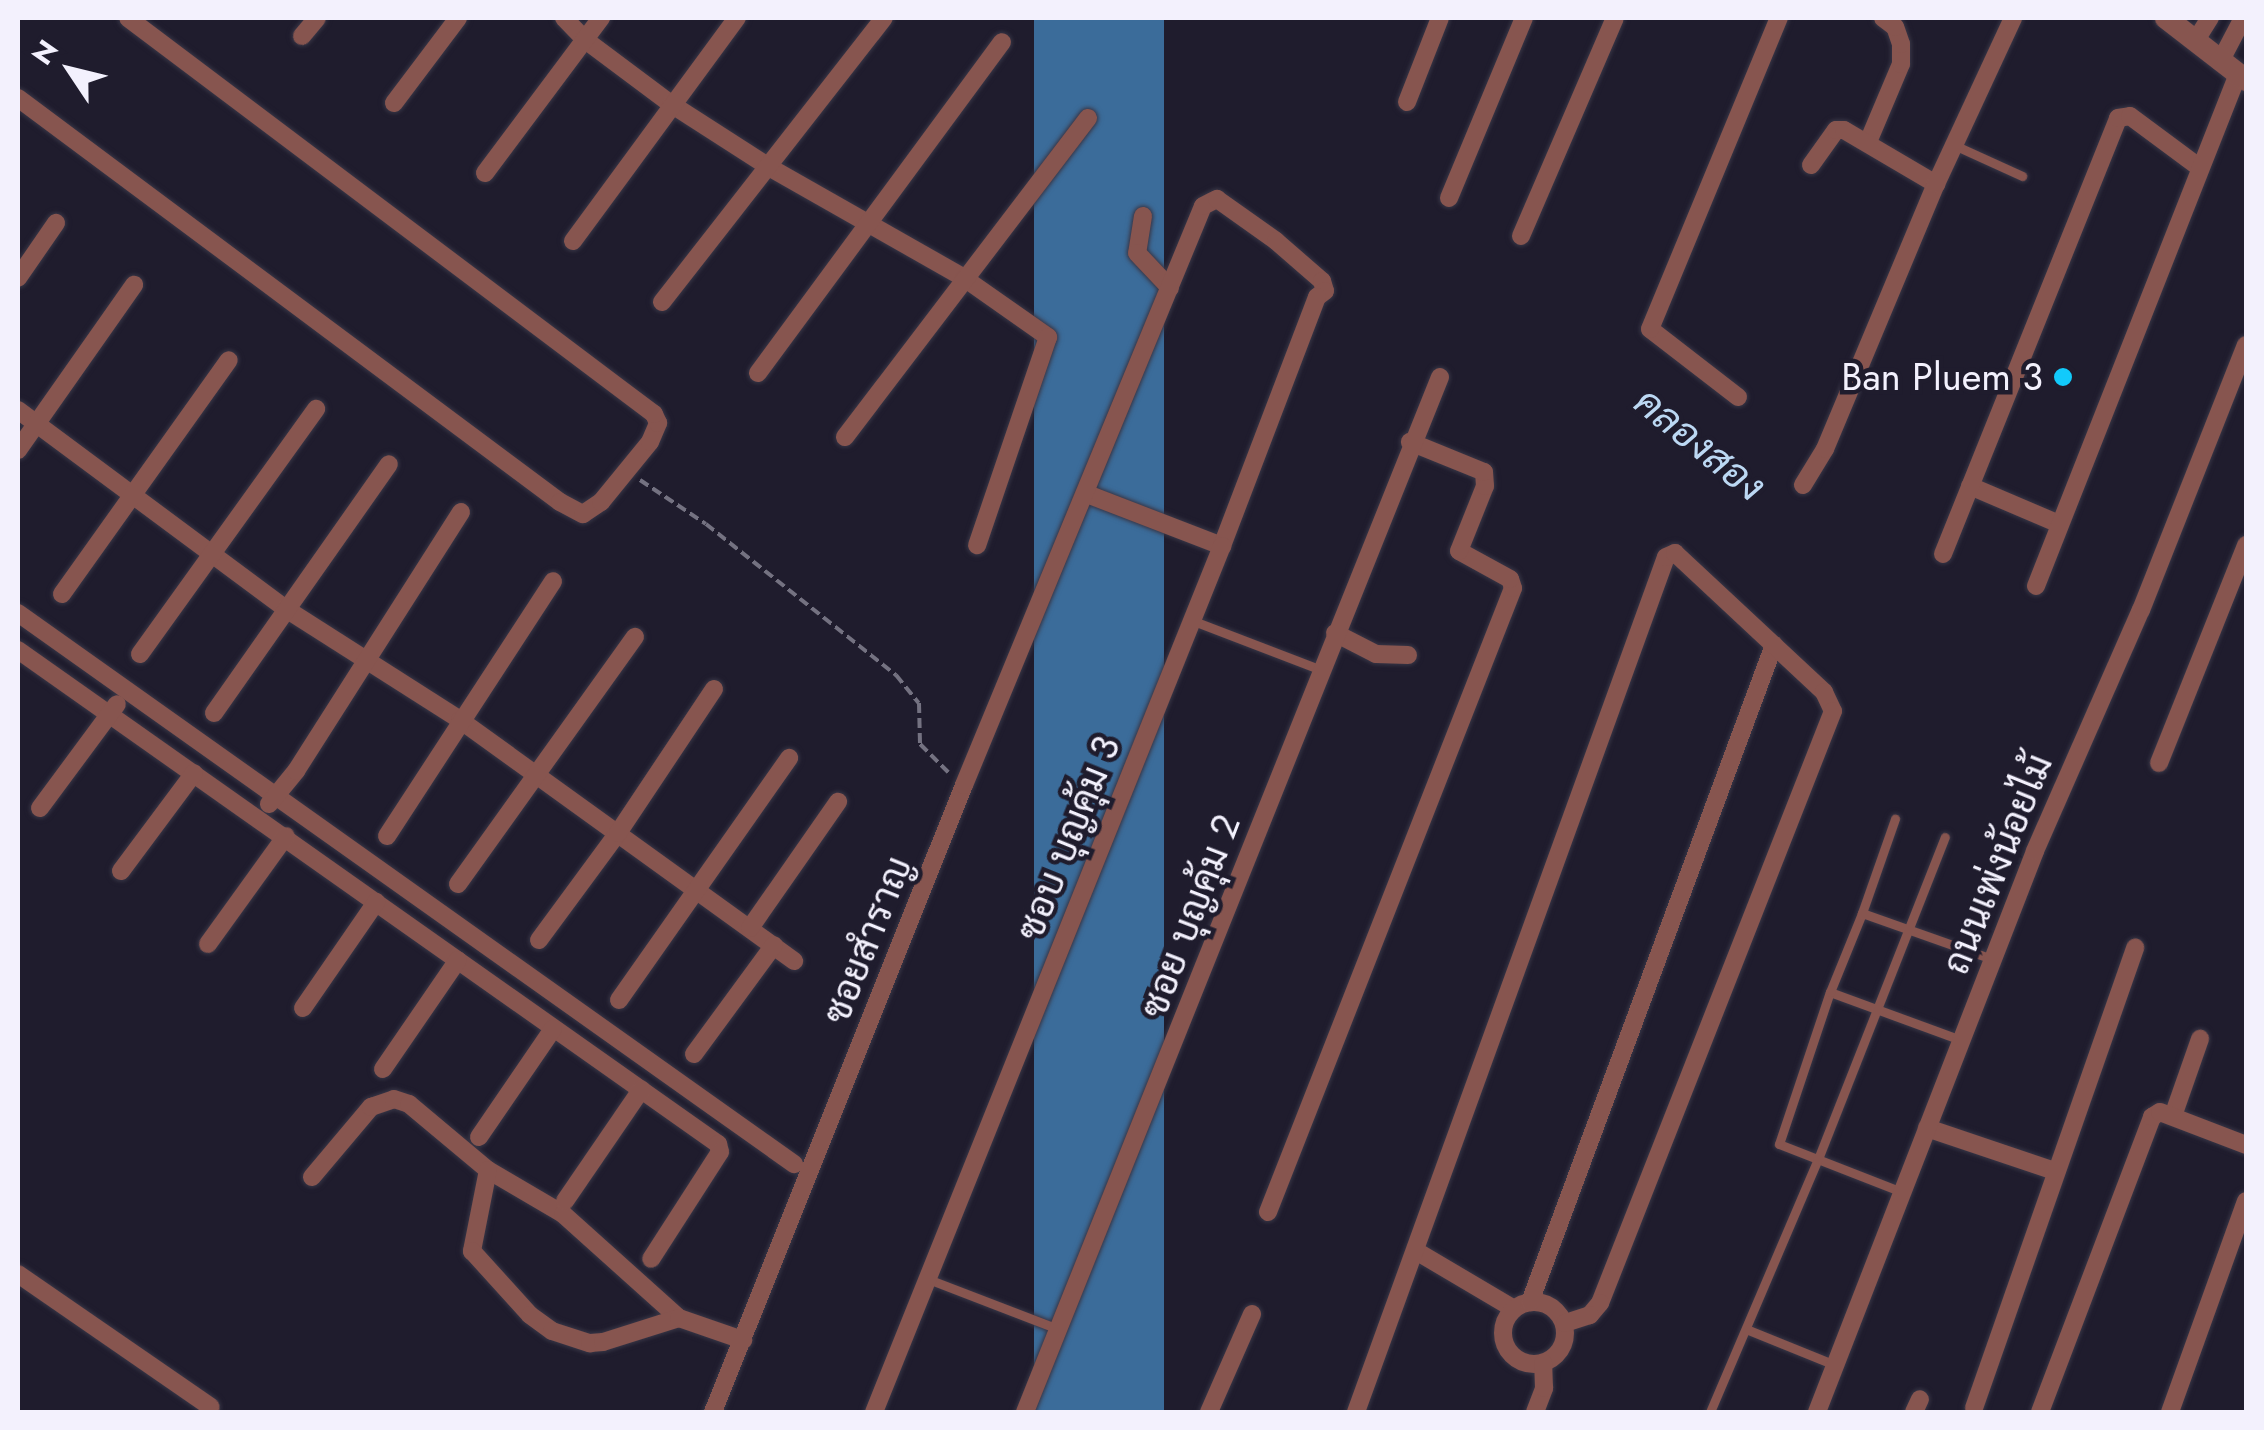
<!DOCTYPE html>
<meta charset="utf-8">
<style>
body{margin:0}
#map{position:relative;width:2264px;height:1430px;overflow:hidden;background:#1f1c2d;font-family:Jost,Sarabun,sans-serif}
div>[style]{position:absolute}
.water>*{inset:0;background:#3b6c9a;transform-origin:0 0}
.path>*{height:4px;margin-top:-2px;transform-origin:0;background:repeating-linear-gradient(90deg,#747281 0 10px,transparent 0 15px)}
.roads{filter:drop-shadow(0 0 2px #383646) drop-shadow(0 0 2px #383646)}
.service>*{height:9px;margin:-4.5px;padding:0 4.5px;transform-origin:4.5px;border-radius:4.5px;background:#87554f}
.minor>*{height:18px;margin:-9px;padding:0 9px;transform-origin:9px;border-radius:9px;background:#87554f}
.minor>.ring{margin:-9px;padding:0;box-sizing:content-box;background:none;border:18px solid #87554f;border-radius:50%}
.tertiary>*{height:22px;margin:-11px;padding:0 11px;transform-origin:11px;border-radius:11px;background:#87554f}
.dots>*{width:28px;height:28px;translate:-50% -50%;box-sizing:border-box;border:5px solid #1f1c2d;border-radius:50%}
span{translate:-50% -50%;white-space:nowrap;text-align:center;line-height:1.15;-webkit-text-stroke:9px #1f1c2d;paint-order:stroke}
.poi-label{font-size:38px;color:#f3f1fd}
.right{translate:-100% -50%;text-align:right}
.street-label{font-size:38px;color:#f3f1fd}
.water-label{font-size:40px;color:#bcd8f3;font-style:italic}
.frame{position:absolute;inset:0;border:20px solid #f3f1fd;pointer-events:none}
.north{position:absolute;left:20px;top:20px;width:100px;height:100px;-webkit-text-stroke:8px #1f1c2d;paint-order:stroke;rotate:305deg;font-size:28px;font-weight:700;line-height:40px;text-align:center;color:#f3f1fd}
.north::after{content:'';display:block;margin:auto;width:35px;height:45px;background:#f3f1fd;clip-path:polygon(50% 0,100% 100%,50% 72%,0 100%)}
</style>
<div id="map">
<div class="water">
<i style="left:1034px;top:18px;width:130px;height:1549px"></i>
</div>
<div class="path">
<i style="left:640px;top:480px;width:79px;rotate:33.7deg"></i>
<i style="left:706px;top:524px;width:243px;rotate:38.5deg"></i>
<i style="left:896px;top:675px;width:36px;rotate:51deg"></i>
<i style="left:919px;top:703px;width:41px;rotate:88.6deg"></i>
<i style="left:920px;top:744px;width:40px;rotate:45deg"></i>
</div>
<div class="roads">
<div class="service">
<i style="left:1954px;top:145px;width:75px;rotate:24.5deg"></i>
<i style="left:1191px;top:620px;width:139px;rotate:21deg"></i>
<i style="left:1862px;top:913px;width:100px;rotate:-70.7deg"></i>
<i style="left:1830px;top:992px;width:140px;rotate:20.1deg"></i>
<i style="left:1902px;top:1192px;width:132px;rotate:-158.7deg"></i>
<i style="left:1779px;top:1144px;width:160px;rotate:-71.5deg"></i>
<i style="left:1830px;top:992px;width:85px;rotate:-67.9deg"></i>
<i style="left:1862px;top:913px;width:138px;rotate:19.5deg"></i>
<i style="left:928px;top:1279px;width:139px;rotate:21deg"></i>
<i style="left:1746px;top:1329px;width:96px;rotate:22deg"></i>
<i style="left:1710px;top:1412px;width:275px;rotate:-66.9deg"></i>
<i style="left:1818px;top:1159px;width:346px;rotate:-68.5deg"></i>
</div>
<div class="minor">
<i style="left:564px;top:18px;width:29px;rotate:46deg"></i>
<i style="left:584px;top:39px;width:109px;rotate:36.8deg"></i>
<i style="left:671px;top:104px;width:117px;rotate:32.7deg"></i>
<i style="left:769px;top:167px;width:224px;rotate:29.6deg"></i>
<i style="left:964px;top:278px;width:103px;rotate:35.1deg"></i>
<i style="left:1048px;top:337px;width:220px;rotate:108.8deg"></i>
<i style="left:302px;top:36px;width:23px;rotate:-50deg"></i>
<i style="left:2196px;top:40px;width:26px;rotate:-58deg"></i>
<i style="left:2220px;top:62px;width:50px;rotate:-62.4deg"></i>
<i style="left:18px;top:98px;width:676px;rotate:36.7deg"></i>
<i style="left:560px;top:502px;width:26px;rotate:28deg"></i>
<i style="left:583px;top:514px;width:22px;rotate:-34deg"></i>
<i style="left:601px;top:502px;width:77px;rotate:-50.8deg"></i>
<i style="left:650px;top:442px;width:21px;rotate:-67deg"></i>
<i style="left:658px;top:423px;width:10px;rotate:-114deg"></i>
<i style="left:654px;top:414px;width:658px;rotate:-143.03deg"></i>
<i style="left:1407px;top:102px;width:90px;rotate:-68.6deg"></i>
<i style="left:394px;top:103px;width:106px;rotate:-53deg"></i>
<i style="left:1868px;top:142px;width:85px;rotate:-67.1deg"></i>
<i style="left:1901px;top:64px;width:20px;rotate:-90deg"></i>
<i style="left:1901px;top:44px;width:18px;rotate:-109deg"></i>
<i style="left:1895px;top:27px;width:15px;rotate:-143deg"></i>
<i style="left:1811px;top:165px;width:43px;rotate:-54.5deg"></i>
<i style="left:1836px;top:130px;width:8px"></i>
<i style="left:1844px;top:130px;width:107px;rotate:30.4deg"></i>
<i style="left:485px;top:173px;width:194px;rotate:-53.2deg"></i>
<i style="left:1449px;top:198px;width:195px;rotate:-67.4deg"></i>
<i style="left:1143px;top:216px;width:37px;rotate:99deg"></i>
<i style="left:1137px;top:253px;width:48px;rotate:46.7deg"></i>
<i style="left:1521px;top:236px;width:237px;rotate:-66.7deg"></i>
<i style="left:573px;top:241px;width:277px;rotate:-53.7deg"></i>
<i style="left:18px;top:278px;width:67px;rotate:-55.4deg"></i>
<i style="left:662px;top:302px;width:360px;rotate:-52deg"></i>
<i style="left:758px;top:373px;width:411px;rotate:-53.6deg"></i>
<i style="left:1738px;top:397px;width:111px;rotate:-142.3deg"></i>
<i style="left:1650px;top:329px;width:337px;rotate:-67.5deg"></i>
<i style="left:18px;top:410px;width:334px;rotate:36.6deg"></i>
<i style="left:286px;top:609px;width:206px;rotate:32.5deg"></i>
<i style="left:460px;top:720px;width:412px;rotate:35.8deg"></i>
<i style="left:845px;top:437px;width:401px;rotate:-52.7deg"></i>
<i style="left:18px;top:450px;width:202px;rotate:-54.9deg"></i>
<i style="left:1803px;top:485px;width:42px;rotate:-58.6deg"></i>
<i style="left:1825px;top:449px;width:287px;rotate:-67.3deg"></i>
<i style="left:1936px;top:184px;width:183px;rotate:-65.1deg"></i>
<i style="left:1970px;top:486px;width:97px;rotate:23.1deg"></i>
<i style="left:1087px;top:494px;width:145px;rotate:21.1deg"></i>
<i style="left:1943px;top:554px;width:470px;rotate:-68.1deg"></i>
<i style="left:2118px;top:118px;width:12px;rotate:-9deg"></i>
<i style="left:2130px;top:116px;width:86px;rotate:36.5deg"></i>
<i style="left:2036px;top:586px;width:550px;rotate:-68.47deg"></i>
<i style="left:62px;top:594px;width:287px;rotate:-54.5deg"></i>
<i style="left:18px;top:613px;width:952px;rotate:35.38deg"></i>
<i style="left:1335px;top:633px;width:46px;rotate:27.1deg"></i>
<i style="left:1376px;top:654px;width:32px;rotate:2deg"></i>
<i style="left:18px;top:650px;width:857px;rotate:35.21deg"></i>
<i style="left:718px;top:1144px;width:8px;rotate:76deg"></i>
<i style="left:720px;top:1152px;width:127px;rotate:122.8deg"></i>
<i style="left:140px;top:654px;width:302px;rotate:-54.3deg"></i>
<i style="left:214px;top:713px;width:304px;rotate:-54.9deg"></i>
<i style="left:2159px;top:763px;width:235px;rotate:-68.2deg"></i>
<i style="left:269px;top:804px;width:43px;rotate:-50.7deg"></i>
<i style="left:296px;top:771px;width:307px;rotate:-57.5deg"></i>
<i style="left:40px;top:808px;width:129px;rotate:-53.5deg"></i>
<i style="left:387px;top:836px;width:304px;rotate:-56.9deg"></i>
<i style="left:121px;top:871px;width:122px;rotate:-53.3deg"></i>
<i style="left:458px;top:884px;width:304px;rotate:-54.4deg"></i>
<i style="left:750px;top:928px;width:154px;rotate:-55.1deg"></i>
<i style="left:539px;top:940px;width:133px;rotate:-53.6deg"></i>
<i style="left:618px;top:833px;width:173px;rotate:-56.3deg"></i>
<i style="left:208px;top:944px;width:133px;rotate:-54.2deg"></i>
<i style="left:619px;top:1000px;width:296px;rotate:-54.9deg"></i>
<i style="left:303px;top:1008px;width:129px;rotate:-55.4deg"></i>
<i style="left:694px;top:1054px;width:135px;rotate:-53.7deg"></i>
<i style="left:383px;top:1069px;width:132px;rotate:-55.5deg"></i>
<i style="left:2173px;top:1116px;width:82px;rotate:-70.7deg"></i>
<i style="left:1927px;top:1128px;width:135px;rotate:18.6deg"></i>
<i style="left:479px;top:1137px;width:131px;rotate:-55.6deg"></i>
<i style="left:488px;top:1170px;width:87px;rotate:30.4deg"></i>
<i style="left:563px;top:1214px;width:156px;rotate:41.9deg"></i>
<i style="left:312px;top:1177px;width:92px;rotate:-49.9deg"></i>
<i style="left:371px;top:1107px;width:24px;rotate:-19deg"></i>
<i style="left:394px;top:1099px;width:16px;rotate:18deg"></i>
<i style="left:409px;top:1104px;width:103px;rotate:39.9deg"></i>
<i style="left:488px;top:1170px;width:83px;rotate:101.2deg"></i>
<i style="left:472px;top:1251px;width:86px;rotate:47.8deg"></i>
<i style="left:530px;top:1315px;width:27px;rotate:36deg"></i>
<i style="left:552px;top:1331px;width:40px;rotate:18deg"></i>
<i style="left:590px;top:1343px;width:13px;rotate:-4deg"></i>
<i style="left:603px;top:1342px;width:80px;rotate:-17.5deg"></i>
<i style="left:679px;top:1318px;width:68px;rotate:19deg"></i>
<i style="left:565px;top:1201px;width:135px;rotate:-55.6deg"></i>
<i style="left:1268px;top:1212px;width:670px;rotate:-68.56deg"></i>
<i style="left:1513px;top:588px;width:9px;rotate:-108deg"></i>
<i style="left:1510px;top:579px;width:58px;rotate:-151.2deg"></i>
<i style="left:1459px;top:551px;width:70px;rotate:-68.2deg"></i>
<i style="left:1485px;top:486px;width:14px;rotate:-94deg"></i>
<i style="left:1484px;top:472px;width:80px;rotate:-157.9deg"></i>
<i style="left:1416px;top:1251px;width:114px;rotate:30.6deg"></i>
<i style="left:18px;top:1274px;width:234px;rotate:34.6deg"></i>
<i class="ring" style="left:1503px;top:1302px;width:44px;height:44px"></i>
<i style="left:1530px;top:1302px;width:701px;rotate:-69.63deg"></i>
<i style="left:1974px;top:1408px;width:488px;rotate:-70.7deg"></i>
<i style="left:713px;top:1412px;width:675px;rotate:-68.18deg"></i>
<i style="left:964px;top:785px;width:626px;rotate:-67.57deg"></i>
<i style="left:1203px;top:206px;width:16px;rotate:-27deg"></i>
<i style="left:1217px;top:199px;width:72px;rotate:35.4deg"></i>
<i style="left:1276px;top:241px;width:61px;rotate:41deg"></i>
<i style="left:1322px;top:281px;width:10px;rotate:73deg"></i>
<i style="left:1325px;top:291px;width:10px;rotate:143deg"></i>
<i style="left:1317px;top:297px;width:267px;rotate:110.9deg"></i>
<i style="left:1222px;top:546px;width:933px;rotate:111.89deg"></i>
<i style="left:1025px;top:1412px;width:1115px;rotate:-68.15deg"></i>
<i style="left:1209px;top:1412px;width:107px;rotate:-66.3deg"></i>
<i style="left:1356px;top:1412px;width:909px;rotate:-70.07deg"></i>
<i style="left:1666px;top:557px;width:10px;rotate:-24deg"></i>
<i style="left:1675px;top:553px;width:204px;rotate:43deg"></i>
<i style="left:1824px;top:692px;width:21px;rotate:65deg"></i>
<i style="left:1833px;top:711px;width:636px;rotate:111.48deg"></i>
<i style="left:1600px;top:1303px;width:16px;rotate:130deg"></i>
<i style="left:1590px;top:1315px;width:26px;rotate:162deg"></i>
<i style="left:1535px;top:1412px;width:26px;rotate:-69deg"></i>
<i style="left:1544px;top:1388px;width:25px;rotate:-92deg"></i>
<i style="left:1817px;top:1412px;width:602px;rotate:-68.76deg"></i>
<i style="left:2035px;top:851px;width:263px;rotate:-66.3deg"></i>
<i style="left:2141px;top:610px;width:285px;rotate:-68.4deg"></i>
<i style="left:1914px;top:1412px;width:14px;rotate:-65deg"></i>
<i style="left:2040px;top:1412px;width:316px;rotate:-69.2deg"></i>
<i style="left:2152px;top:1117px;width:9px;rotate:-32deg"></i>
<i style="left:2160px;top:1112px;width:92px;rotate:21deg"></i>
<i style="left:2170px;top:1412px;width:224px;rotate:-70.2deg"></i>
</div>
<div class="tertiary">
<i style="left:2166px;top:18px;width:101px;rotate:37.8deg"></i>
</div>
</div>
<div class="dots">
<i style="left:2063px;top:377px;background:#12cafb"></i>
</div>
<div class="poi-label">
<span class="right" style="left:2043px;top:377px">Ban Pluem 3</span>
</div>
<div class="street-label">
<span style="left:1068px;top:838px;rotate:-68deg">ซอบ บุญคุ้ม 3</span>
<span style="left:1997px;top:864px;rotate:-68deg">ถนนเพ่งน้อยไม้</span>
<span style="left:1190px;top:916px;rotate:-69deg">ซอย บุญคุ้ม 2</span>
<span style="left:867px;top:940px;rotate:-68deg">ซอยสำราญ</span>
</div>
<div class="water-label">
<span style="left:1700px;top:444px;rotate:39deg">คลองสอง</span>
</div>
<div class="frame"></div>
<div class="north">N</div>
</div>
